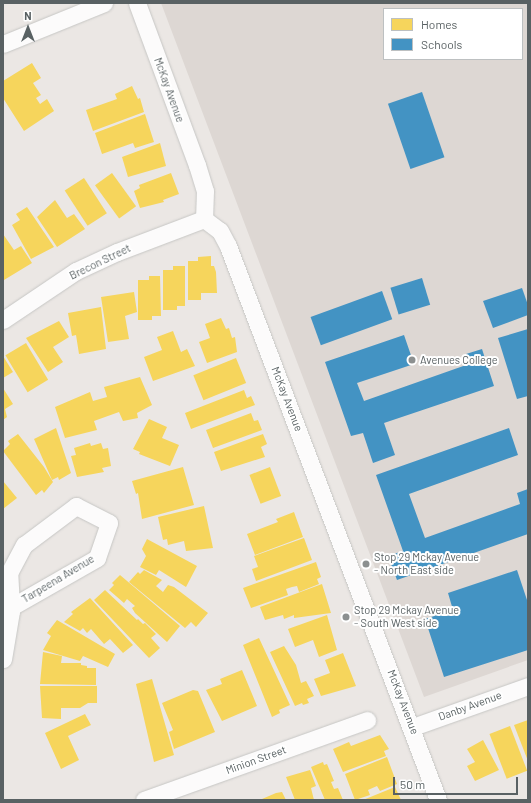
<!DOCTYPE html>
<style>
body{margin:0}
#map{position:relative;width:531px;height:803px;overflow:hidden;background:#ebe7e4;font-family:Barlow,sans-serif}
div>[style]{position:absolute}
.education>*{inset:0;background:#ddd7d3}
.homes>*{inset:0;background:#f6d55c;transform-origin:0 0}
.schools>*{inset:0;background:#4393c3;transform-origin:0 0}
.roads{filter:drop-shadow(0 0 1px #c6c6c4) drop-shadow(0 0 1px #c6c6c4)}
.minor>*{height:17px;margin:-8.5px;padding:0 8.5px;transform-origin:8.5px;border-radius:8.5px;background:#fcfbfb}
.dots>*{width:11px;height:11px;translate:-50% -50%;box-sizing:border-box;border:2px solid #fff;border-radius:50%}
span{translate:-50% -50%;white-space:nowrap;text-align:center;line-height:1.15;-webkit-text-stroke:4px #fff;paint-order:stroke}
.street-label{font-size:11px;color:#596163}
.poi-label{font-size:11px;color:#596163}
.left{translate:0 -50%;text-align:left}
.frame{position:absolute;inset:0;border:4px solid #596163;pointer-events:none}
.legend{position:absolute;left:383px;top:8px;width:140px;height:52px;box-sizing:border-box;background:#fff;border:1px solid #bdc0c1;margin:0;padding:5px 7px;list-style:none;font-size:12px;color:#596163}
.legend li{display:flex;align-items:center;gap:8px;height:20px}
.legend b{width:20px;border:1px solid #bdc0c1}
.north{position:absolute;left:8px;top:8px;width:40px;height:40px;-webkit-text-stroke:3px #fff;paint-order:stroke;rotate:0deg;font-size:11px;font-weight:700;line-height:16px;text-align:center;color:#596163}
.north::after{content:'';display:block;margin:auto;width:14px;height:18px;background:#596163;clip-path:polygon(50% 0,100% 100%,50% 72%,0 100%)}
.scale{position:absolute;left:393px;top:777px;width:125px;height:18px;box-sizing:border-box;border:2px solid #596163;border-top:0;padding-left:5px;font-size:12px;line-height:14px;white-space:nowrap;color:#596163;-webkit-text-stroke:3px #fff;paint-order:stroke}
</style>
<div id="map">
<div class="education">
<i style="clip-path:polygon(evenodd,161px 3px,528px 3px,528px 660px,424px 697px,161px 3px,384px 9px,522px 9px,522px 59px,384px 59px,384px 9px)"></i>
</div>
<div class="homes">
<i style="clip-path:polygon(32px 63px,41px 78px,33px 83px,41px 95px,36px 98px,40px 104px,47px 99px,54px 111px,24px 131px,3px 98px,3px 81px)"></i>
<i style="clip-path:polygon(132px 86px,138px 99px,140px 98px,144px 112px,93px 131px,86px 110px,117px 99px,115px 94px)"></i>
<i style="clip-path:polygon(145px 114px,154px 142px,135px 148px,133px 143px,102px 154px,95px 133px)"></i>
<i style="clip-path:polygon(160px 143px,166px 166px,128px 177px,122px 157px)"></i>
<i style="left:112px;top:173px;width:41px;height:21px;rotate:54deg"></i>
<i style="clip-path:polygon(171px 173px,179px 194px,163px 200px,164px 202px,140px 208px,134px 191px,140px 188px,139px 185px)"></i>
<i style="left:84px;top:178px;width:42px;height:23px;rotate:57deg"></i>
<i style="clip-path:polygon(55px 200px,67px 218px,74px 214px,85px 229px,57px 247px,37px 217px)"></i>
<i style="clip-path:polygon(27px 207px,54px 247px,31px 259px,12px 225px,20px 220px,16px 214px)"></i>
<i style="clip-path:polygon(3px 234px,14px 250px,21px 246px,32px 263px,4px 280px)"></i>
<i style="clip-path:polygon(211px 256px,211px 266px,214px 266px,216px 272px,217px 293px,201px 293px,201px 300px,188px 300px,188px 261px,198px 261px,198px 257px)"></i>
<i style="clip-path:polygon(173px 266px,185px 266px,185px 306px,177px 306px,177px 310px,163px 310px,163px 270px,173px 270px)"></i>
<i style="clip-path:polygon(149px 276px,160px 276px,161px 316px,152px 316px,152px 320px,138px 320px,138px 280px,149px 280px)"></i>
<i style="clip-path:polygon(134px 292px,137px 312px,125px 316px,129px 339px,108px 342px,101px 297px)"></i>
<i style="clip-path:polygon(101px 307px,106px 349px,79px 354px,76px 335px,72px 336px,68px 313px)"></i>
<i style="clip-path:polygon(221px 318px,226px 329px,229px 328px,232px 338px,235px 337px,237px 352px,207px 363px,199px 342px,210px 338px,205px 324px)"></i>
<i style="clip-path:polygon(59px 321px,69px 337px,53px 347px,63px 362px,48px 372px,26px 338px)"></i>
<i style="clip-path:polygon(173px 331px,181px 352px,187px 349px,195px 366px,153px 381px,144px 357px,162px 350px,157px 337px)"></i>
<i style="left:26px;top:343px;width:43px;height:24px;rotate:59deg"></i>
<i style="clip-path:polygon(3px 356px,13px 372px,3px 378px)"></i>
<i style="left:236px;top:358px;width:27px;height:46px;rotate:68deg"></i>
<i style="clip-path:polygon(140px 377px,152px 405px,137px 413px,138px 418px,123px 421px,119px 412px,94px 421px,97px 430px,65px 438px,55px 407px,90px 392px,93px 401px,107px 397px,104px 387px)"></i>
<i style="clip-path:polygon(3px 388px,13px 404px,5px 409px,7px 417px,3px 420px)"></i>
<i style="clip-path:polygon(244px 390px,247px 398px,251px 396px,255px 405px,191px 429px,185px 413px)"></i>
<i style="clip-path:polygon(251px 413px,254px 421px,258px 420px,262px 430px,213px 448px,206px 430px)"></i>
<i style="clip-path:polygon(149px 419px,167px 427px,162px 438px,179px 445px,170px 466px,139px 454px,140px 452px,133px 449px)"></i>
<i style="clip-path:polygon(56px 428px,71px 473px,59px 480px,58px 477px,52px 480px,34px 439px)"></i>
<i style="clip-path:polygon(18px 434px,44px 467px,53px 482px,44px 493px,42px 490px,36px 495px,3px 451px,10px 444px,8px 441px)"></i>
<i style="clip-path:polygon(263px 434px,267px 444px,261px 447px,265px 457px,221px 471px,214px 452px)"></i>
<i style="clip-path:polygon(90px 443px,91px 446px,101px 443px,103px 449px,108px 448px,111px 466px,102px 468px,104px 472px,77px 477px,71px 456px,76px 455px,74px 448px)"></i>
<i style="clip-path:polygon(183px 467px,194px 505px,142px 519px,138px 493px,136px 494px,132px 481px)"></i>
<i style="left:270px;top:467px;width:31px;height:22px;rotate:69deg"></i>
<i style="clip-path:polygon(3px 481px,17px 498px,3px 509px)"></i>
<i style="clip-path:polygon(204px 506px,213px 548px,186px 551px,184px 541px,168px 545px,167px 539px,163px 540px,158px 517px)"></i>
<i style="clip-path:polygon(294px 512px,303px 537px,255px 555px,247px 534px,278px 522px,276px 519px)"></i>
<i style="clip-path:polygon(304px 538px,312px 560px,256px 581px,252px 569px,258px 567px,254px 556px)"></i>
<i style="clip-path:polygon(147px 539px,197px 566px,186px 587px,159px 570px,156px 575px,140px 567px,146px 556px,142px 549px)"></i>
<i style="clip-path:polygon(316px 562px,321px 577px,317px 579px,319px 584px,299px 592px,297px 586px,292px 587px,286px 589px,288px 595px,251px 608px,243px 588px)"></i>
<i style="clip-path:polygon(144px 570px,162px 580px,156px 586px,163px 592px,168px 585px,174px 587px,208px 613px,196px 627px,191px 622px,185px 628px,129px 582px,138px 572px,140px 574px)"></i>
<i style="clip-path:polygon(120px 575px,180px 626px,167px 642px,135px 613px,132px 608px,135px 606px,127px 599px,124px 603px,109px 590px,114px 585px,112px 583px)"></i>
<i style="clip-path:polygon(322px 584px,331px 613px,294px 618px,294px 615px,284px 619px,283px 615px,265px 620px,260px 607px)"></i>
<i style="clip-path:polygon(105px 590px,137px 620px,138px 619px,143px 624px,145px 623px,156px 634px,151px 638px,160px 648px,149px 658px,94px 600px)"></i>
<i style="clip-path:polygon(90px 598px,133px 645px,123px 653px,110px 639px,104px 644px,91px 629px,87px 633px,83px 628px,80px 631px,64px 622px,73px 614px,71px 612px)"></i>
<i style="clip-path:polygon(327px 615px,337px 650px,319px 657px,313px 640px,295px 647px,288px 629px)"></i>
<i style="clip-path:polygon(57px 620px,115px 654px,108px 667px,83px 656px,80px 661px,43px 650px,51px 636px,47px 633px)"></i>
<i style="clip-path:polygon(259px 638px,290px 705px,279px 710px,280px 713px,272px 717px,243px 645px)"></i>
<i style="clip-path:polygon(284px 646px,296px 665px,301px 683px,306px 681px,314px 696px,307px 699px,309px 703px,303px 705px,302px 703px,295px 706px,270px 652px)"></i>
<i style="clip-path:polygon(43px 652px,62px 656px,61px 663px,81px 663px,81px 665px,87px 666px,87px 668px,96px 668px,96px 685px,40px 684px)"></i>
<i style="clip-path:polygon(343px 653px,356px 686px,321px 696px,314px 679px,330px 673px,325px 660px)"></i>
<i style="clip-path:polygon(242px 670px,257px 706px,222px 721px,206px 690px,222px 684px,220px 679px)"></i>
<i style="clip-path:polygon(152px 679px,174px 755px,154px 762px,136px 684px)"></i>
<i style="clip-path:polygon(40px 686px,97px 686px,97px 703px,88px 703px,80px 708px,61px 708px,61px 719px,42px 718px)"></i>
<i style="clip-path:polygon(193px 690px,198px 691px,215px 732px,174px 749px,169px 732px,173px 730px,162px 703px)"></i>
<i style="clip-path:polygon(85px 714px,91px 725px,68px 736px,79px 760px,61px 769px,45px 733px)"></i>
<i style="clip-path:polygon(528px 720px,528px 761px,514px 725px)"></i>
<i style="left:510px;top:726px;width:48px;height:22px;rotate:69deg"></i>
<i style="clip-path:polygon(380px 735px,389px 749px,384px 751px,386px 756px,343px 772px,333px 749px,349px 742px,351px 746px)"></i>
<i style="clip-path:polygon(483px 740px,499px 770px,475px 781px,467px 766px,475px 762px,467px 749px)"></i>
<i style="clip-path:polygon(387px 757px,397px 784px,380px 791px,377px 786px,368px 790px,370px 795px,355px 800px,345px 774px)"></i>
<i style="clip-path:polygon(323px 762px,324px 765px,327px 764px,334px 781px,331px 782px,334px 789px,338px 788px,343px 800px,325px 800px,311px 767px)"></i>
<i style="clip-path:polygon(310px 770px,316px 786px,311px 788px,314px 800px,295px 800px,286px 777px)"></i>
<i style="clip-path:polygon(395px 787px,401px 800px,363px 800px)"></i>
<i style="clip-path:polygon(282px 792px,286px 800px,262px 799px,276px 793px)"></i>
</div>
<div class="schools">
<i style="left:422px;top:92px;width:69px;height:36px;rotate:71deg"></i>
<i style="left:422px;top:278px;width:28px;height:33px;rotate:73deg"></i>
<i style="clip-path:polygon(522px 288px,528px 305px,528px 315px,493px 328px,483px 301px)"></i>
<i style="left:382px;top:291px;width:30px;height:76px;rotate:70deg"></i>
<i style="clip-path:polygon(528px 329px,528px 396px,517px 399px,498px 338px)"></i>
<i style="clip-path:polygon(404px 335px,414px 364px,357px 383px,364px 401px,469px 364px,466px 354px,482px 349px,494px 386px,384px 423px,395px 455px,373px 463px,363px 433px,351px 436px,325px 362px)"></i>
<i style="clip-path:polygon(509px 428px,518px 455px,409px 494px,425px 538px,520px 504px,517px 493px,528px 489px,528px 534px,397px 580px,388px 556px,403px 551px,376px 475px)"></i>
<i style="clip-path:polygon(517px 570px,528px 603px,528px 650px,444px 677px,425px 619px,453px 610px,448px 593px)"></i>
</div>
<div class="roads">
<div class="minor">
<i style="left:137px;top:3px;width:173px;rotate:69.7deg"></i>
<i style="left:197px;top:165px;width:27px;rotate:73deg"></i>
<i style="left:205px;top:191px;width:28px;rotate:92deg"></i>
<i style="left:3px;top:44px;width:109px;rotate:-22.1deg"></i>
<i style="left:204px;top:219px;width:20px;rotate:37deg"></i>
<i style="left:220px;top:231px;width:17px;rotate:62deg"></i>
<i style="left:228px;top:246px;width:592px;rotate:69.24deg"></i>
<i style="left:3px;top:320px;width:88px;rotate:-33.9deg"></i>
<i style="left:76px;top:271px;width:45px;rotate:-24.9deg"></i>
<i style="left:117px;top:252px;width:93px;rotate:-20.8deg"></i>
<i style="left:3px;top:659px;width:49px;rotate:-80.5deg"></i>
<i style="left:11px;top:611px;width:4px;rotate:-90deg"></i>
<i style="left:11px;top:607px;width:34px;rotate:-93deg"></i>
<i style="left:9px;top:573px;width:32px;rotate:-62deg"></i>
<i style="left:24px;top:545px;width:65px;rotate:-36.9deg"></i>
<i style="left:76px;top:506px;width:37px;rotate:27deg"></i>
<i style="left:109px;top:523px;width:37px;rotate:109deg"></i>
<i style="left:97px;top:558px;width:99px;rotate:150.3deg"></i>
<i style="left:413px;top:727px;width:122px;rotate:-19.6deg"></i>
<i style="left:144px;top:800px;width:237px;rotate:-19.7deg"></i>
</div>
</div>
<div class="dots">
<i style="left:412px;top:360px;background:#8c9090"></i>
<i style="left:366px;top:564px;background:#8c9090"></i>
<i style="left:346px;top:617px;background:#8c9090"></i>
</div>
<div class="street-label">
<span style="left:169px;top:90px;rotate:70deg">McKay Avenue</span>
<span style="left:100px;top:262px;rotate:-26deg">Brecon Street</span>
<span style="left:287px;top:399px;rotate:69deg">McKay Avenue</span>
<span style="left:58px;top:579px;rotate:-31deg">Tarpeena Avenue</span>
<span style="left:403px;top:702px;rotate:69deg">McKay Avenue</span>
<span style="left:470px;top:706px;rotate:-20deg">Danby Avenue</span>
<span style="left:256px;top:760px;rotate:-20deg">Minion Street</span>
</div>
<div class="poi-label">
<span class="left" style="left:420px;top:360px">Avenues College</span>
<span class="left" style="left:374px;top:564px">Stop 29 Mckay Avenue<br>- North East side</span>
<span class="left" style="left:354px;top:617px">Stop 29 Mckay Avenue<br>- South West side</span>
</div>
<div class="frame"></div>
<ul class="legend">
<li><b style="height:11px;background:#f6d55c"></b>Homes</li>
<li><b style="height:11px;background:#4393c3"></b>Schools</li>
</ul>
<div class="north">N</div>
<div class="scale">50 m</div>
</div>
